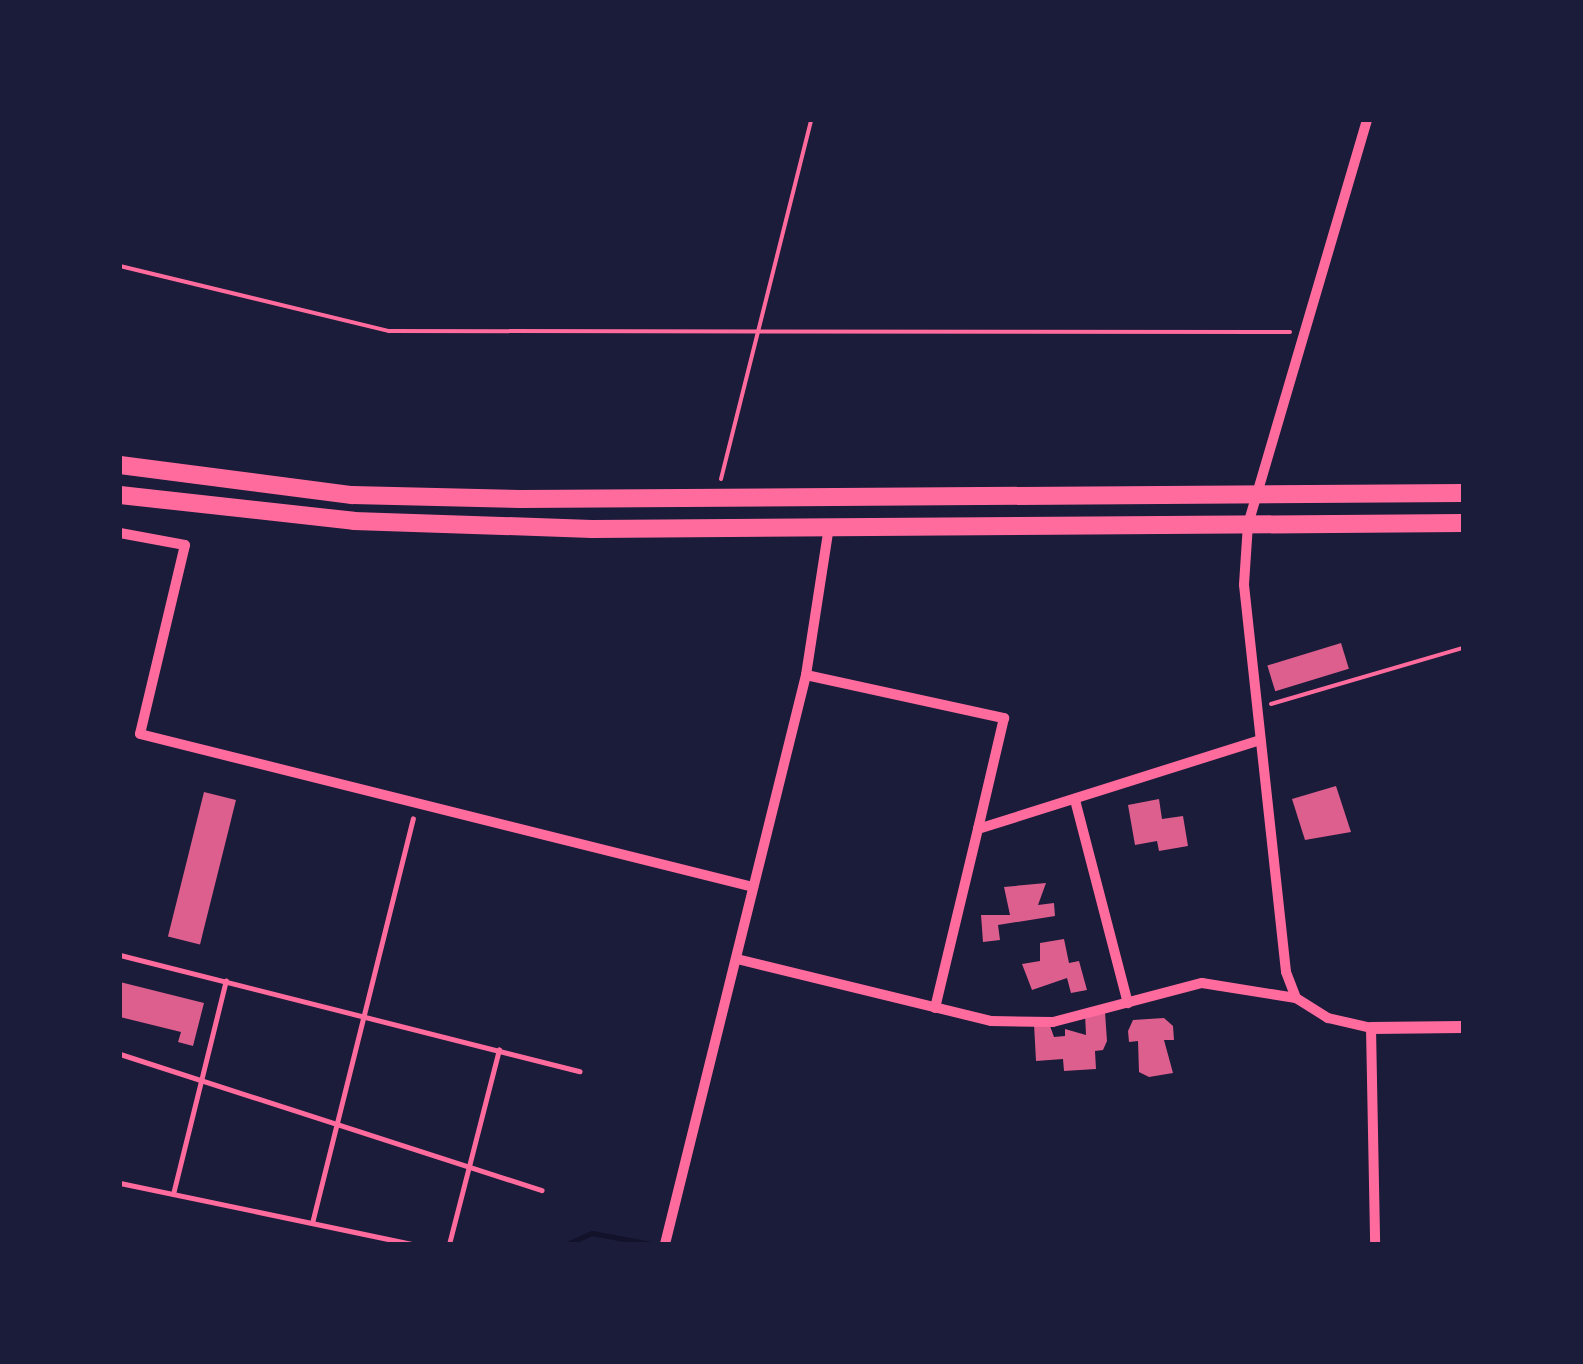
<!DOCTYPE html>
<style>
body{margin:0}
#map{position:relative;width:1583px;height:1364px;overflow:hidden;background:#1b1b3a;font-family:"Alegreya Sans",sans-serif}
div>[style]{position:absolute}
.stream>*{height:5px;margin:-2.5px;padding:0 2.5px;transform-origin:2.5px;border-radius:2.5px;background:#12122b}
.building>*{inset:0;background:#dd5f8e;transform-origin:0 0}
.path>*{height:4px;margin:-2px;padding:0 2px;transform-origin:2px;border-radius:2px;background:#ff6b9d}
.service>*{height:5px;margin:-2.5px;padding:0 2.5px;transform-origin:2.5px;border-radius:2.5px;background:#ff6b9d}
.minor>*{height:10px;margin:-5px;padding:0 5px;transform-origin:5px;border-radius:5px;background:#ff6b9d}
.tertiary>*{height:12px;margin:-6px;padding:0 6px;transform-origin:6px;border-radius:6px;background:#ff6b9d}
.trunk>*{height:18px;margin:-9px;padding:0 9px;transform-origin:9px;border-radius:9px;background:#ff6b9d}
span{translate:-50% -50%;white-space:nowrap;text-align:center;line-height:1.15;-webkit-text-stroke:9px #1b1b3a;paint-order:stroke}
.frame{position:absolute;inset:0;border:122px solid #1b1b3a;pointer-events:none}
</style>
<div id="map">
<div class="stream">
<i style="left:567px;top:1244px;width:27px;rotate:-24deg"></i>
<i style="left:592px;top:1233px;width:60px;rotate:10.6deg"></i>
</div>
<div class="building">
<i style="left:1341px;top:643px;width:27px;height:77px;rotate:73deg"></i>
<i style="clip-path:polygon(1336px 786px,1351px 832px,1305px 840px,1292px 799px)"></i>
<i style="left:204px;top:792px;width:33px;height:149px;rotate:14deg"></i>
<i style="clip-path:polygon(1159px 799px,1162px 819px,1183px 816px,1188px 846px,1159px 851px,1157px 841px,1135px 845px,1128px 805px)"></i>
<i style="clip-path:polygon(1046px 883px,1038px 905px,1054px 903px,1055px 916px,998px 925px,1000px 940px,983px 942px,981px 915px,1010px 915px,1004px 887px)"></i>
<i style="clip-path:polygon(1064px 939px,1069px 963px,1079px 961px,1087px 990px,1071px 993px,1067px 978px,1032px 990px,1022px 964px,1040px 961px,1040px 943px)"></i>
<i style="clip-path:polygon(120px 982px,204px 1003px,193px 1046px,178px 1042px,181px 1032px,120px 1017px)"></i>
<i style="clip-path:polygon(1105px 1012px,1107px 1041px,1103px 1050px,1095px 1051px,1096px 1069px,1064px 1071px,1063px 1059px,1036px 1061px,1034px 1024px,1049px 1023px,1054px 1037px,1065px 1036px,1065px 1029px,1086px 1035px,1085px 1014px)"></i>
<i style="clip-path:polygon(1164px 1018px,1173px 1026px,1174px 1040px,1164px 1040px,1173px 1073px,1149px 1077px,1139px 1072px,1138px 1041px,1129px 1042px,1128px 1031px,1133px 1020px)"></i>
</div>
<div class="path">
<i style="left:120px;top:266px;width:277px;rotate:13.6deg"></i>
<i style="left:389px;top:331px;width:901px;rotate:0.06deg"></i>
<i style="left:721px;top:479px;width:370px;rotate:-75.9deg"></i>
<i style="left:1271px;top:704px;width:200px;rotate:-16.3deg"></i>
</div>
<div class="service">
<i style="left:120px;top:955px;width:474px;rotate:14.2deg"></i>
<i style="left:120px;top:1054px;width:443px;rotate:17.9deg"></i>
<i style="left:120px;top:1183px;width:298px;rotate:11.8deg"></i>
<i style="left:173px;top:1194px;width:220px;rotate:-76.1deg"></i>
<i style="left:312px;top:1223px;width:417px;rotate:-76deg"></i>
<i style="left:449px;top:1244px;width:201px;rotate:-75.6deg"></i>
</div>
<div class="minor">
<i style="left:1367px;top:120px;width:421px;rotate:106.4deg"></i>
<i style="left:1248px;top:524px;width:61px;rotate:93.8deg"></i>
<i style="left:1244px;top:585px;width:389px;rotate:83.8deg"></i>
<i style="left:1286px;top:972px;width:28px;rotate:69deg"></i>
<i style="left:1296px;top:998px;width:38px;rotate:32deg"></i>
<i style="left:1328px;top:1018px;width:44px;rotate:13.1deg"></i>
<i style="left:1371px;top:1028px;width:216px;rotate:88.9deg"></i>
<i style="left:120px;top:533px;width:66px;rotate:10.5deg"></i>
<i style="left:185px;top:545px;width:194px;rotate:103.4deg"></i>
<i style="left:140px;top:734px;width:632px;rotate:14.01deg"></i>
<i style="left:806px;top:675px;width:203px;rotate:12.3deg"></i>
<i style="left:1004px;top:718px;width:114px;rotate:103.2deg"></i>
<i style="left:978px;top:829px;width:296px;rotate:-17.5deg"></i>
<i style="left:1075px;top:800px;width:210px;rotate:75.4deg"></i>
<i style="left:737px;top:959px;width:261px;rotate:13.7deg"></i>
<i style="left:991px;top:1021px;width:62px;rotate:0.9deg"></i>
<i style="left:1053px;top:1022px;width:154px;rotate:-14.7deg"></i>
<i style="left:1202px;top:983px;width:95px;rotate:9.1deg"></i>
<i style="left:935px;top:1008px;width:184px;rotate:-76.5deg"></i>
<i style="left:665px;top:1244px;width:586px;rotate:-76.08deg"></i>
<i style="left:806px;top:675px;width:150px;rotate:-81.2deg"></i>
</div>
<div class="tertiary">
<i style="left:1371px;top:1028px;width:92px;rotate:-0.6deg"></i>
</div>
<div class="trunk">
<i style="left:120px;top:465px;width:234px;rotate:7.4deg"></i>
<i style="left:352px;top:495px;width:168px;rotate:1.4deg"></i>
<i style="left:520px;top:499px;width:943px;rotate:-0.36deg"></i>
<i style="left:120px;top:495px;width:235px;rotate:6.3deg"></i>
<i style="left:354px;top:521px;width:238px;rotate:1.9deg"></i>
<i style="left:592px;top:529px;width:871px;rotate:-0.39deg"></i>
</div>
<div class="frame"></div>
</div>
